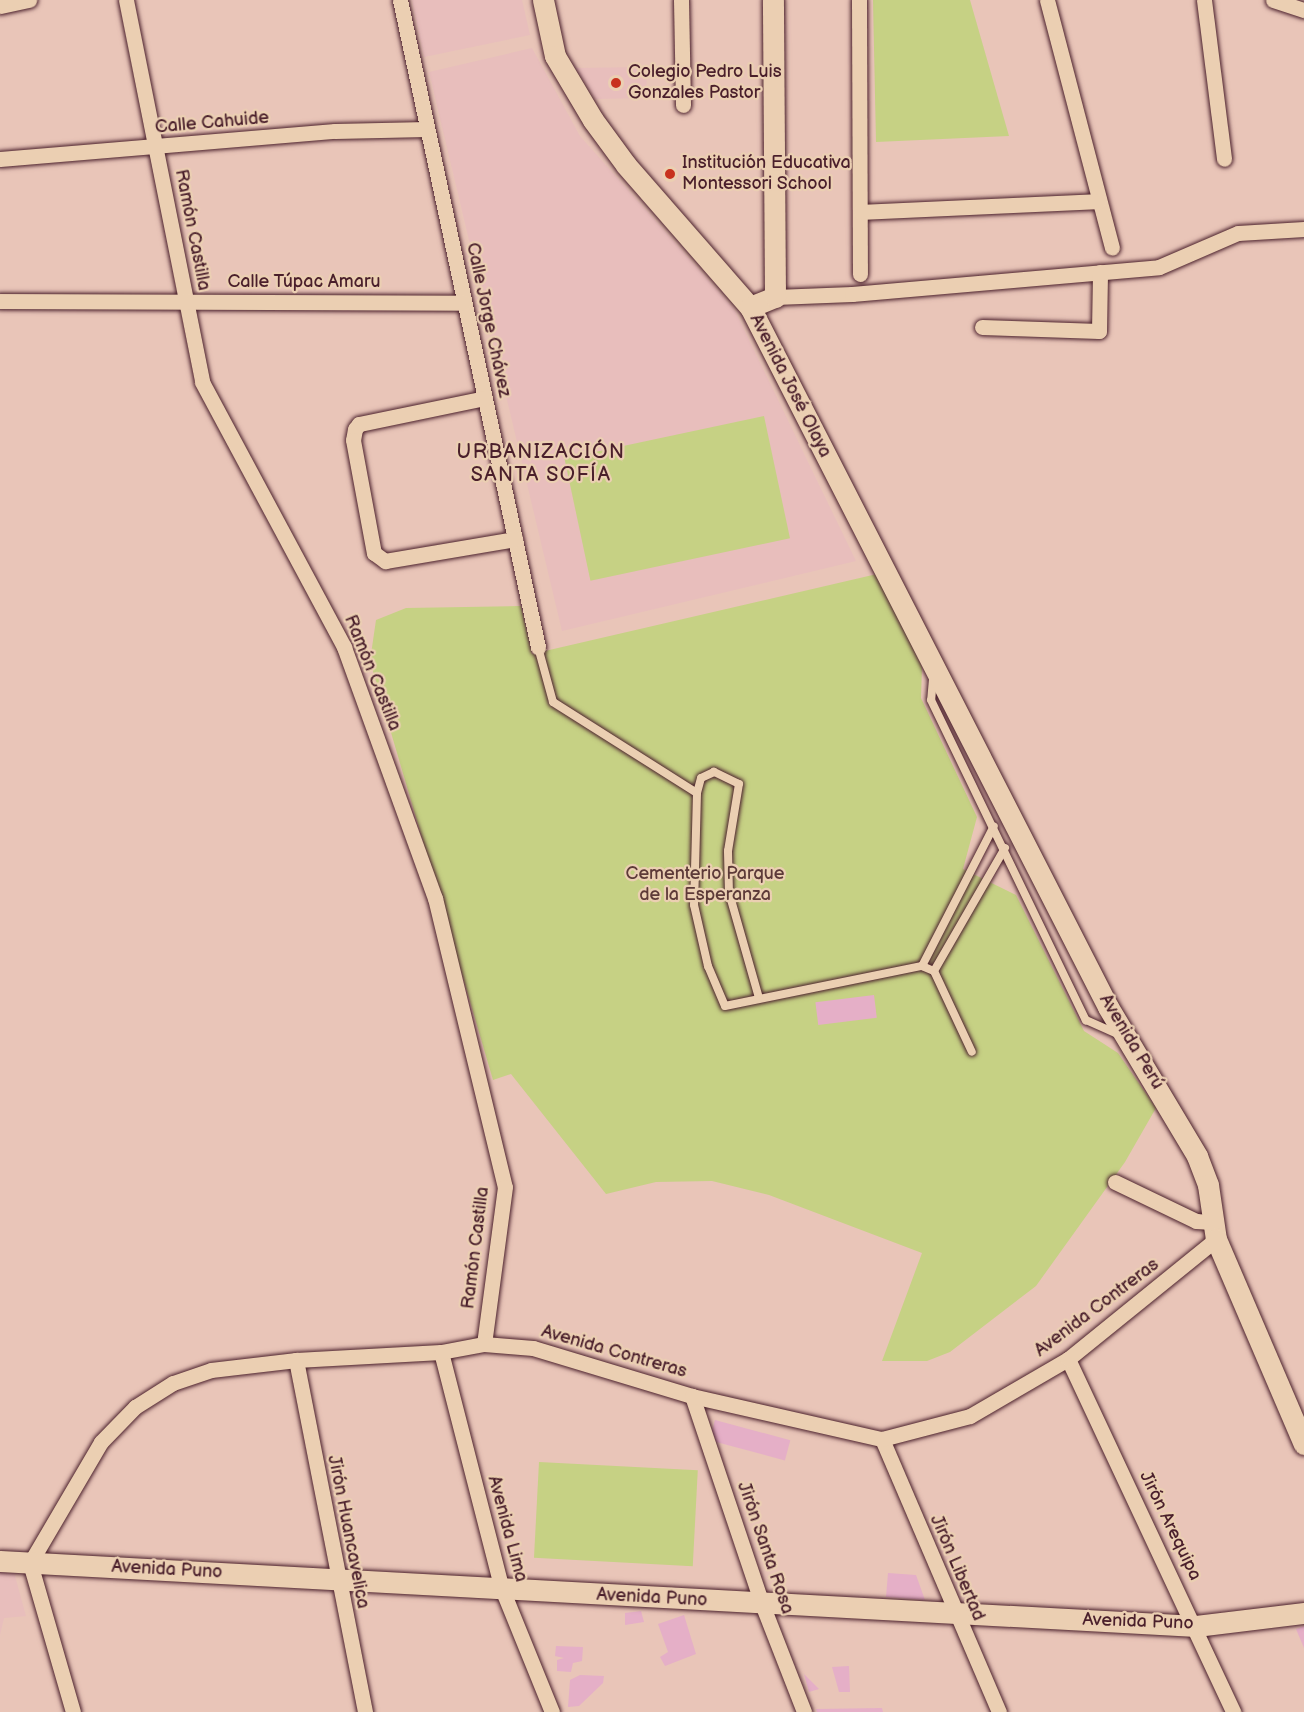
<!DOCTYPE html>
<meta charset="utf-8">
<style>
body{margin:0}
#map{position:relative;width:1304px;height:1712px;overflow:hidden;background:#e9c5b8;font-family:"Balsamiq Sans",sans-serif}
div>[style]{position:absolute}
.built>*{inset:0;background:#e8bebc}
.green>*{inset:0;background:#c6d184;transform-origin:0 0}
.building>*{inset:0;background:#e5afc7;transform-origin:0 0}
.roads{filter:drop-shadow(0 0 2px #4a1f2b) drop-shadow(0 0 2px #4a1f2b)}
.lane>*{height:8px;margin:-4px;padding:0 4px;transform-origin:4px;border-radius:4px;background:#ebcfb2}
.street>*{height:15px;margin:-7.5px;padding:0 7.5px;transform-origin:7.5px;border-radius:7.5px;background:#ebcfb2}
.secondary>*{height:21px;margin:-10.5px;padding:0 10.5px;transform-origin:10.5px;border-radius:10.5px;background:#ebcfb2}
.dots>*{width:16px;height:16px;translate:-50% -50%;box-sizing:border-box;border:3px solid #ebcfb2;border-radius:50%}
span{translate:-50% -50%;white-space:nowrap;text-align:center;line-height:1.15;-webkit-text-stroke:4.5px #ebcfb2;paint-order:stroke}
.poi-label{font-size:18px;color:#4a1f2b}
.left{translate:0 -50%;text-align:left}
.street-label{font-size:18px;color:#4a1f2b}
.park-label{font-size:18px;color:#5d3a38}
.neighbourhood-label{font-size:20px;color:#4a1f2b;letter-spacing:1.5px}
</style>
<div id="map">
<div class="built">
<i style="clip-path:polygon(412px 0,522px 0,530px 35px,424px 57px)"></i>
<i style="clip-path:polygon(532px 48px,580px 136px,734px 309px,856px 561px,562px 631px,429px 72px)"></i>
<i style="clip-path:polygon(646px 67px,647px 98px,595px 99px,576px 68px)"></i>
<i style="clip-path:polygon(0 1571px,14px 1572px,26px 1616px,4px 1618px,0 1635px)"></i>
</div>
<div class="green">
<i style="clip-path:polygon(873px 0,970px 0,1009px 136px,876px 142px)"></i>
<i style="left:764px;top:416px;width:125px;height:204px;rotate:78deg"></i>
<i style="clip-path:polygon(877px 574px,922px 667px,921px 698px,977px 817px,963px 869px,1016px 895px,1084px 1031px,1118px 1053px,1156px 1108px,1125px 1162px,1036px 1286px,950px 1352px,927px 1361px,882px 1361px,922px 1253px,769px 1195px,712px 1181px,656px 1182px,606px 1194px,511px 1074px,493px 1080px,370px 661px,376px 620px,406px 608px,521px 606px,532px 654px)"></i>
<i style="left:539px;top:1462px;width:159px;height:96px;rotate:3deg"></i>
</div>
<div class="building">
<i style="left:874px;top:995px;width:23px;height:59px;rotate:83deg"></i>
<i style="left:715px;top:1420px;width:78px;height:21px;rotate:15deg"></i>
<i style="clip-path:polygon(888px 1573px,916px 1575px,925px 1600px,886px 1597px)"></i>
<i style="clip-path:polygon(641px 1611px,644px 1622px,625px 1625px,625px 1613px)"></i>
<i style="clip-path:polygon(684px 1615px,696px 1654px,665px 1666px,660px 1657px,668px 1652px,658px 1624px)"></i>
<i style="clip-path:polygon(1304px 1626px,1304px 1648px,1296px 1629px)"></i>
<i style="clip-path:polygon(556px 1646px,583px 1647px,582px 1661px,573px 1663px,571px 1672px,557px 1671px,557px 1660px,564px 1658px,555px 1656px)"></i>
<i style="clip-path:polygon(849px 1666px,850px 1692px,839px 1692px,832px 1667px)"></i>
<i style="clip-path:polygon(804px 1674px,819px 1689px,809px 1692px)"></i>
<i style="clip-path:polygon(580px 1675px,604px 1676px,603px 1683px,579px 1706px,568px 1707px,570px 1680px)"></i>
<i style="clip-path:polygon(882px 1708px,883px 1712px,817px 1712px,816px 1709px)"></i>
</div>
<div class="roads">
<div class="lane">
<i style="left:538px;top:647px;width:57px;rotate:74.7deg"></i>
<i style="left:553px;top:702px;width:170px;rotate:32.3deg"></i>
<i style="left:933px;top:679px;width:21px;rotate:95deg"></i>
<i style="left:931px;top:700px;width:356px;rotate:64.2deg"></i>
<i style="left:1086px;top:1020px;width:35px;rotate:24deg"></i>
<i style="left:922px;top:966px;width:157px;rotate:-62.8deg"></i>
<i style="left:934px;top:971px;width:142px;rotate:-60deg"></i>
<i style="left:759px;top:998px;width:109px;rotate:-105.9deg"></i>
<i style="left:729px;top:893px;width:42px;rotate:-91.4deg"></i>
<i style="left:728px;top:851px;width:68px;rotate:-80.7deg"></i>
<i style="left:739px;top:784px;width:28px;rotate:-154deg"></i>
<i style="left:714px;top:772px;width:14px;rotate:155deg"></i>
<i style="left:701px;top:778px;width:16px;rotate:105deg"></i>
<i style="left:697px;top:793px;width:112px;rotate:91.5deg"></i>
<i style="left:694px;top:905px;width:63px;rotate:77.1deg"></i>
<i style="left:708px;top:966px;width:43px;rotate:67deg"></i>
<i style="left:725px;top:1006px;width:201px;rotate:-11.5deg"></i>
<i style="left:922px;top:966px;width:13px;rotate:23deg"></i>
<i style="left:934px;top:971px;width:89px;rotate:64.9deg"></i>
</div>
<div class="street">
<i style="left:126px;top:0;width:389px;rotate:78.7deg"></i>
<i style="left:202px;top:382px;width:301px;rotate:61.8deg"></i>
<i style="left:344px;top:647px;width:267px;rotate:70.1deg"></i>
<i style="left:435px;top:898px;width:297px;rotate:76.4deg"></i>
<i style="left:505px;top:1187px;width:158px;rotate:97.6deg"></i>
<i style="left:400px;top:0;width:662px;rotate:77.96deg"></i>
<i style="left:681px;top:0;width:105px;rotate:88.9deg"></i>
<i style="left:859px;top:0;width:274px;rotate:89.8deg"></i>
<i style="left:1047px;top:0;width:256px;rotate:75.3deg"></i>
<i style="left:1204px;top:0;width:160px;rotate:82.8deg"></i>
<i style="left:1273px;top:0;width:33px;rotate:18deg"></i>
<i style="left:0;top:6px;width:30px;rotate:-12deg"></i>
<i style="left:0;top:159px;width:336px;rotate:-4.8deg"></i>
<i style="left:335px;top:131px;width:92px;rotate:-1.2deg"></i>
<i style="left:861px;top:212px;width:238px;rotate:-2.6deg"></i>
<i style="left:775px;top:297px;width:77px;rotate:-2.2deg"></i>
<i style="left:852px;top:294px;width:308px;rotate:-5deg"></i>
<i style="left:1159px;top:267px;width:86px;rotate:-23.3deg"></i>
<i style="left:1238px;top:233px;width:66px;rotate:-3.5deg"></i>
<i style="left:0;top:301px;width:464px;rotate:0.2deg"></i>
<i style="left:982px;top:327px;width:117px;rotate:2deg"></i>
<i style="left:1099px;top:331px;width:59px;rotate:-89deg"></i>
<i style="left:485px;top:398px;width:129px;rotate:168.3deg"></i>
<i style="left:359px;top:424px;width:6px;rotate:129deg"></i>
<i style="left:355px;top:429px;width:11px;rotate:100deg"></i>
<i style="left:353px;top:440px;width:115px;rotate:79.5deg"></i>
<i style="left:374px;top:553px;width:14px;rotate:36deg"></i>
<i style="left:385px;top:561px;width:132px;rotate:-9.6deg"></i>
<i style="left:1115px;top:1182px;width:90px;rotate:25.7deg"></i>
<i style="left:1196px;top:1221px;width:16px;rotate:4deg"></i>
<i style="left:441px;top:1352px;width:245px;rotate:75.6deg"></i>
<i style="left:502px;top:1589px;width:133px;rotate:67.9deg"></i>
<i style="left:1068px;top:1359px;width:390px;rotate:64.9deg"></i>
<i style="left:296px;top:1360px;width:359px;rotate:78.9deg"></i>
<i style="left:692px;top:1396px;width:219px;rotate:71.4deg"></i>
<i style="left:762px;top:1604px;width:116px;rotate:68.7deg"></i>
<i style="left:882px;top:1439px;width:297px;rotate:66.8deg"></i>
<i style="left:73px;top:1712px;width:155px;rotate:-106.1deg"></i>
<i style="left:30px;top:1563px;width:140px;rotate:-59.6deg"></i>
<i style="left:101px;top:1442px;width:49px;rotate:-45.8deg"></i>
<i style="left:135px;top:1407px;width:45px;rotate:-32.3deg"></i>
<i style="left:173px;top:1383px;width:40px;rotate:-18.9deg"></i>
<i style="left:211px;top:1370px;width:86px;rotate:-6.7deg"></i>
<i style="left:296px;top:1360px;width:145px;rotate:-3.2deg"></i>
<i style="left:441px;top:1352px;width:44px;rotate:-10.5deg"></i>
<i style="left:484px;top:1344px;width:49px;rotate:4.7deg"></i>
<i style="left:533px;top:1348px;width:166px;rotate:16.8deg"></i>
<i style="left:692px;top:1396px;width:195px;rotate:12.8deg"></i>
<i style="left:882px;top:1439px;width:91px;rotate:-14.6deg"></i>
<i style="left:970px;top:1416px;width:113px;rotate:-30.2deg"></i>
<i style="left:1068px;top:1359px;width:191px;rotate:-39deg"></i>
</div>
<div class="secondary">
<i style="left:543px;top:0;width:57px;rotate:77.9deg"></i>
<i style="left:555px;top:56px;width:74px;rotate:59.3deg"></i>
<i style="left:593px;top:120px;width:56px;rotate:53.7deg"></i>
<i style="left:626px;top:165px;width:189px;rotate:48.9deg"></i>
<i style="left:750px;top:307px;width:786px;rotate:62.91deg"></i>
<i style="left:1108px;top:1007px;width:174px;rotate:59.1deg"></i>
<i style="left:1197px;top:1156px;width:31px;rotate:69deg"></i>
<i style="left:1208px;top:1185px;width:55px;rotate:81.6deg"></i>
<i style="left:1216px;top:1239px;width:223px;rotate:66.8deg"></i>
<i style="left:750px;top:307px;width:27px;rotate:-22deg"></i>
<i style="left:775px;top:297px;width:297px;rotate:-90.4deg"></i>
<i style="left:0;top:1561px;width:1198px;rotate:3.11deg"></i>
<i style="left:1196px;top:1626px;width:109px;rotate:-6.9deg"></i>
</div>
</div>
<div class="dots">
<i style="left:616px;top:83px;background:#c8321e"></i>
<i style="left:670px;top:174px;background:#c8321e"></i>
</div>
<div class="poi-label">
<span class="left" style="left:628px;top:83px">Colegio Pedro Luis<br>Gonzales Pastor</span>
<span class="left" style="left:682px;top:174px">Institución Educativa<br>Montessori School</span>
</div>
<div class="street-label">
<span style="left:212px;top:123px;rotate:-5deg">Calle Cahuide</span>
<span style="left:192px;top:230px;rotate:79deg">Ramón Castilla</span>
<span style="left:304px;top:282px">Calle Túpac Amaru</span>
<span style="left:488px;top:320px;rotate:78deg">Calle Jorge Chávez</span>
<span style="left:790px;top:386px;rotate:63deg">Avenida José Olaya</span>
<span style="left:372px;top:673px;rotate:68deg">Ramón Castilla</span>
<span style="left:1131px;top:1042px;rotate:59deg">Avenida Perú</span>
<span style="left:476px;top:1248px;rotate:-83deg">Ramón Castilla</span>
<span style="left:1097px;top:1308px;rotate:-37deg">Avenida Contreras</span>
<span style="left:614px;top:1352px;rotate:16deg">Avenida Contreras</span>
<span style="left:1170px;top:1526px;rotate:64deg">Jirón Arequipa</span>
<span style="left:507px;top:1529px;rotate:75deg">Avenida Lima</span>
<span style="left:348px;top:1532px;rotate:79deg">Jirón Huancavelica</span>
<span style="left:765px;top:1548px;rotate:71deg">Jirón Santa Rosa</span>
<span style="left:957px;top:1568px;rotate:67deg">Jirón Libertad</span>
<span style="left:167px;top:1570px;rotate:3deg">Avenida Puno</span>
<span style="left:652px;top:1598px;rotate:3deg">Avenida Puno</span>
<span style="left:1138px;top:1622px;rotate:2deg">Avenida Puno</span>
</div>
<div class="park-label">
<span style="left:705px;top:885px">Cementerio Parque<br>de la Esperanza</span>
</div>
<div class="neighbourhood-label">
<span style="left:541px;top:464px">URBANIZACIÓN<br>SANTA SOFÍA</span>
</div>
</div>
